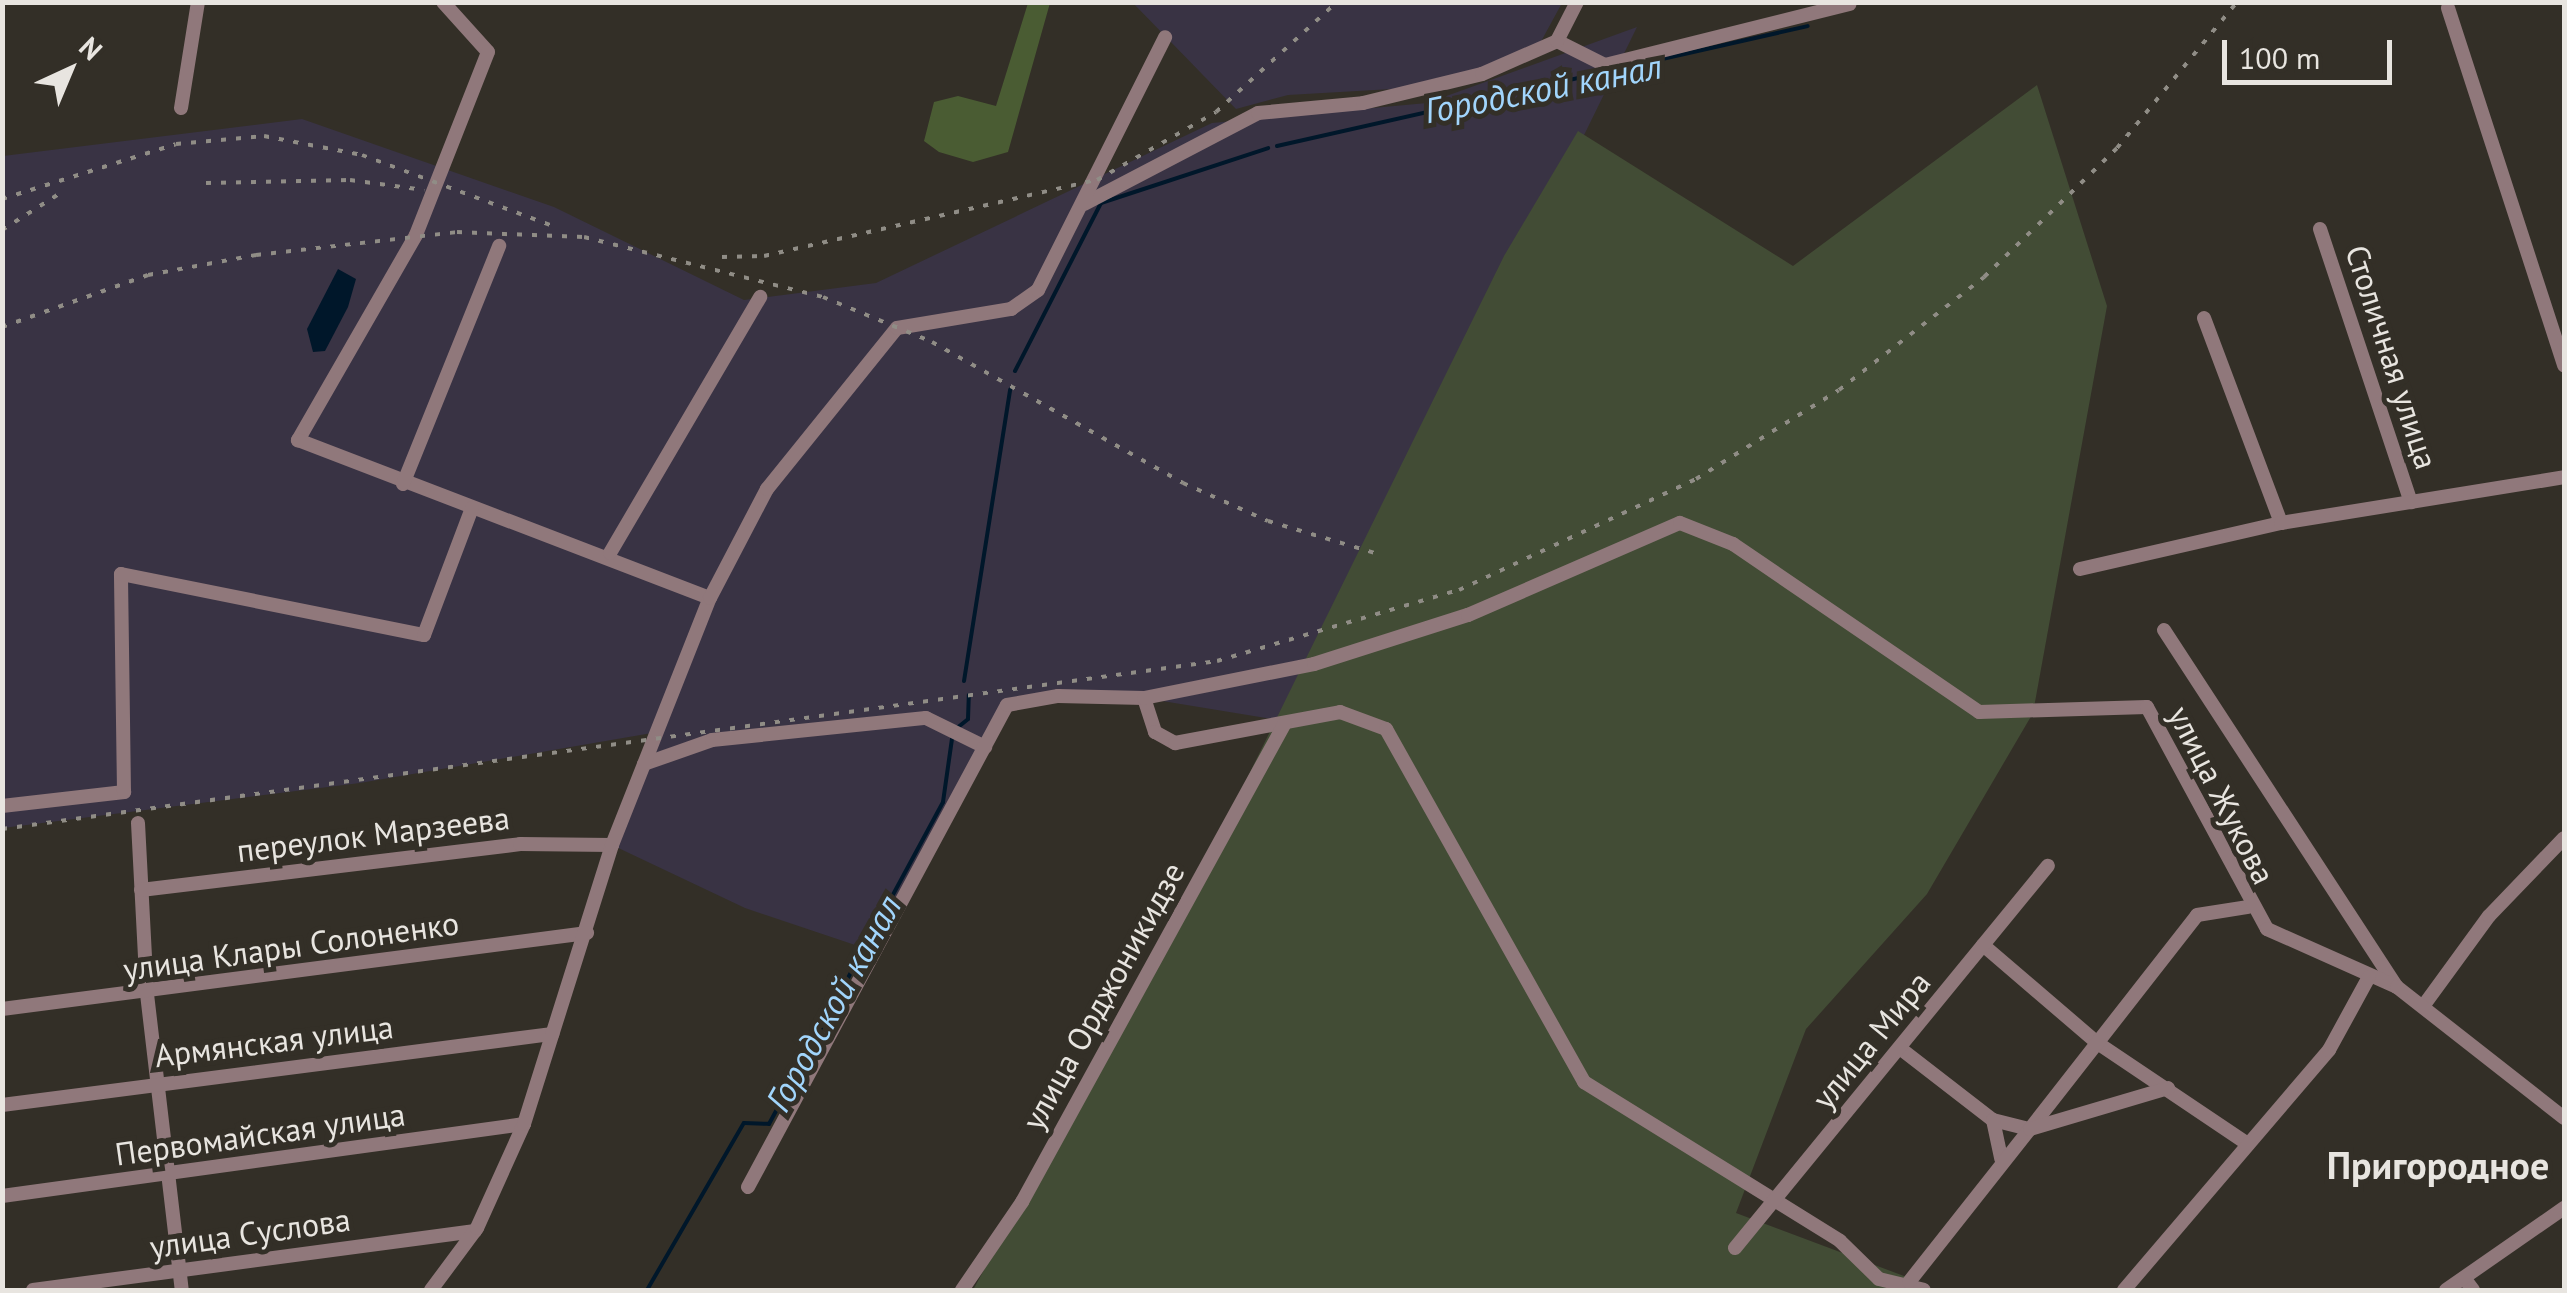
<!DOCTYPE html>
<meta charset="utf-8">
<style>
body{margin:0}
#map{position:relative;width:2567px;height:1293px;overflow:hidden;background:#332f27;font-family:"PT Sans",sans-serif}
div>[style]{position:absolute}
.industrial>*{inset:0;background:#393344}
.green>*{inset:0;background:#424c35}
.forest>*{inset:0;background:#4a5c33}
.water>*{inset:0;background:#00172a}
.stream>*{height:4px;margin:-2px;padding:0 2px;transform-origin:2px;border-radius:2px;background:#00172a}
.street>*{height:14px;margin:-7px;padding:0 7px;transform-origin:7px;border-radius:7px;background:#90787b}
.rail>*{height:4px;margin-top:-2px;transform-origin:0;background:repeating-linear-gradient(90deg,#908d86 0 5px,transparent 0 15px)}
span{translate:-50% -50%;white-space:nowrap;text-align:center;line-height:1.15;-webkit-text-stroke:10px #332f27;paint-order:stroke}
.street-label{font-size:32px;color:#e8e5e0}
.water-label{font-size:35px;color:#a1d5fc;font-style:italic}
.quarter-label{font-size:38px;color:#e8e5e0;font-weight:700}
.frame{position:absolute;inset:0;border:5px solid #e8e5e0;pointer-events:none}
.north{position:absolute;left:20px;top:20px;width:100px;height:100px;-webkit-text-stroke:8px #332f27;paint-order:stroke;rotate:44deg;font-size:28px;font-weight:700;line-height:40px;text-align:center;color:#e8e5e0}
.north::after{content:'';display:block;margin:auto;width:35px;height:45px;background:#e8e5e0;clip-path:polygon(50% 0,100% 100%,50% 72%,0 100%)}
.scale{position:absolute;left:2222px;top:40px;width:170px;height:45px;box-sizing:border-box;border:5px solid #e8e5e0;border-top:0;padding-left:12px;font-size:30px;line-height:35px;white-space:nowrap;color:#e8e5e0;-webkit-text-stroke:8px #332f27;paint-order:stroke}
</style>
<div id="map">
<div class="industrial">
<i style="clip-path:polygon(1133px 3px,1562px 3px,1538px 47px,1427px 87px,1288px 95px,1236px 109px)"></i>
<i style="clip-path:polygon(1637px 27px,1296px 723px,1144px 698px,1007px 705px,873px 951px,745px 908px,612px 845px,652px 733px,360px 783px,3px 828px,3px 156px,302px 119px,554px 207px,744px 300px,876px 283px,1212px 123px,1427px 103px)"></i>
</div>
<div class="green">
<i style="clip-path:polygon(2037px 85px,2107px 306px,2033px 713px,1927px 894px,1806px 1029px,1736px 1213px,1912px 1279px,1905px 1290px,973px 1290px,1194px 886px,1504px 256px,1578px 131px,1793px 266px)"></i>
</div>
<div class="forest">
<i style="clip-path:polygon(1028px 3px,1050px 3px,1008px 152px,973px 162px,939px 152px,924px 141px,934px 102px,958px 96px,996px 106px)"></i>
</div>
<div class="water">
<i style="clip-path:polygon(338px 269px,356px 279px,348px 307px,325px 351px,313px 352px,307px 329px)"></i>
</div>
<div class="stream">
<i style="left:1277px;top:146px;width:544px;rotate:-12.73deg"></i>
<i style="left:1015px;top:371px;width:189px;rotate:-62.9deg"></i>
<i style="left:1101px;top:203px;width:176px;rotate:-18.2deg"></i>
<i style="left:964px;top:681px;width:295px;rotate:-81deg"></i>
<i style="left:957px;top:728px;width:14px;rotate:-39deg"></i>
<i style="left:968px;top:719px;width:24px;rotate:-88deg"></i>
<i style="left:647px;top:1290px;width:193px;rotate:-59.9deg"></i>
<i style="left:744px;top:1123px;width:25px;rotate:2deg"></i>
<i style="left:769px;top:1124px;width:366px;rotate:-61.6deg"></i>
<i style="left:943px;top:802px;width:64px;rotate:-81.9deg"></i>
</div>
<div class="street">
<i style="left:443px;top:2px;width:67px;rotate:48deg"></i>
<i style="left:488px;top:52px;width:197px;rotate:111.5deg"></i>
<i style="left:416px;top:235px;width:237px;rotate:119.9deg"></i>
<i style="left:298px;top:440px;width:441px;rotate:21deg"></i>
<i style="left:2448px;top:8px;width:376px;rotate:72deg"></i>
<i style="left:1557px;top:41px;width:54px;rotate:26.6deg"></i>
<i style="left:1605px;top:65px;width:252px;rotate:-14deg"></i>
<i style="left:181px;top:108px;width:107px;rotate:-80.9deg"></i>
<i style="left:1084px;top:204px;width:196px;rotate:-27.6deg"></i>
<i style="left:1258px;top:113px;width:105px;rotate:-5.4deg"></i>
<i style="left:1363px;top:103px;width:122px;rotate:-13.7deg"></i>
<i style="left:1482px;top:74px;width:82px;rotate:-23.7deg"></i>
<i style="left:1557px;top:41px;width:44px;rotate:-62.9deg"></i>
<i style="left:2320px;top:229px;width:288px;rotate:71.6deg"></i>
<i style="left:2204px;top:318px;width:219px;rotate:69.4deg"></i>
<i style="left:403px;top:484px;width:257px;rotate:-68deg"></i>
<i style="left:610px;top:553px;width:297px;rotate:-59.6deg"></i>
<i style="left:2080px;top:569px;width:206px;rotate:-12.9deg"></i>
<i style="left:2281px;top:523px;width:287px;rotate:-9.2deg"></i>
<i style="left:2164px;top:630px;width:426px;rotate:56.9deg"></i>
<i style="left:1144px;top:698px;width:36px;rotate:72deg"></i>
<i style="left:1155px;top:732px;width:23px;rotate:29deg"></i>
<i style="left:1175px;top:743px;width:168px;rotate:-10.6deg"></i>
<i style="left:1340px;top:712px;width:49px;rotate:20.3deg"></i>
<i style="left:1386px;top:729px;width:405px;rotate:60.7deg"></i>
<i style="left:1584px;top:1082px;width:301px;rotate:31.8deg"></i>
<i style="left:1840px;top:1241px;width:54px;rotate:44.3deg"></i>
<i style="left:1879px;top:1279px;width:46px;rotate:13.7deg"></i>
<i style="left:644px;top:764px;width:72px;rotate:-19.4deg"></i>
<i style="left:712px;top:740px;width:215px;rotate:-5.9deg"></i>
<i style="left:926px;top:718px;width:66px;rotate:26.2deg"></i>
<i style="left:2px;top:806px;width:123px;rotate:-6.5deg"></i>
<i style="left:124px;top:792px;width:218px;rotate:-90.8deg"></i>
<i style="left:121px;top:574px;width:309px;rotate:11.4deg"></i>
<i style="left:424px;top:635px;width:136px;rotate:-69.3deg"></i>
<i style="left:138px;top:823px;width:171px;rotate:87deg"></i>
<i style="left:147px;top:994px;width:298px;rotate:83.3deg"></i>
<i style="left:141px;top:890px;width:382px;rotate:-6.9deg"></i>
<i style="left:520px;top:844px;width:92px;rotate:0.6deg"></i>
<i style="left:1983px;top:945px;width:149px;rotate:40.6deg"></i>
<i style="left:2096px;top:1042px;width:183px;rotate:33.9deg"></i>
<i style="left:2424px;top:1005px;width:110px;rotate:-53.9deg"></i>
<i style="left:2489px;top:916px;width:108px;rotate:-46.1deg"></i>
<i style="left:2px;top:1009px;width:590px;rotate:-7.4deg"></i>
<i style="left:1901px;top:1049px;width:116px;rotate:37.7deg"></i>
<i style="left:1993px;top:1120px;width:38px;rotate:14deg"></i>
<i style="left:2030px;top:1129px;width:271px;rotate:-52deg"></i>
<i style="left:2197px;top:915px;width:52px;rotate:-8.9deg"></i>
<i style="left:2px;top:1105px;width:555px;rotate:-7.36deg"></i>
<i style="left:1993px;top:1120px;width:40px;rotate:78deg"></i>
<i style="left:748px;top:1187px;width:547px;rotate:-61.75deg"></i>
<i style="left:1007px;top:705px;width:52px;rotate:-10deg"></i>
<i style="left:1058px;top:696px;width:86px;rotate:1.3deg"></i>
<i style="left:1144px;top:698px;width:173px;rotate:-11.3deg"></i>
<i style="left:1314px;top:664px;width:162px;rotate:-17.7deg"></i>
<i style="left:1468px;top:615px;width:231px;rotate:-23.5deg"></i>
<i style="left:1680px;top:523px;width:57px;rotate:21.6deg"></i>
<i style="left:1733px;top:544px;width:298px;rotate:34.3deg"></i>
<i style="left:1979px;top:712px;width:168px;rotate:-1.7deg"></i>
<i style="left:2147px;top:707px;width:252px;rotate:61.6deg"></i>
<i style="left:2267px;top:929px;width:142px;rotate:24deg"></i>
<i style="left:2397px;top:987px;width:212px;rotate:38.1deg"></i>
<i style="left:2px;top:1196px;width:527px;rotate:-7.85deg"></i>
<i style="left:1735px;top:1248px;width:494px;rotate:-50.7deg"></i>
<i style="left:2464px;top:1278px;width:15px;rotate:53deg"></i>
<i style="left:1909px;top:1282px;width:195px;rotate:-51.7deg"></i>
<i style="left:2030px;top:1129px;width:144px;rotate:-16.5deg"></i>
<i style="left:33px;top:1290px;width:446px;rotate:-7.6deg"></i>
<i style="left:431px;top:1290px;width:77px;rotate:-53.4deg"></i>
<i style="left:477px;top:1228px;width:114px;rotate:-65.7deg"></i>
<i style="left:524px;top:1124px;width:293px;rotate:-72.5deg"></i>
<i style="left:612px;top:845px;width:266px;rotate:-68.4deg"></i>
<i style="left:710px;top:598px;width:123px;rotate:-62.4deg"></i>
<i style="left:767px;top:489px;width:207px;rotate:-51.1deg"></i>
<i style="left:897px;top:328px;width:116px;rotate:-9.5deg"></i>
<i style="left:1011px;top:309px;width:33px;rotate:-35deg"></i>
<i style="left:1038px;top:290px;width:283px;rotate:-63.3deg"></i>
<i style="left:962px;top:1290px;width:107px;rotate:-55.7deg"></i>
<i style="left:1022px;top:1202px;width:546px;rotate:-61.23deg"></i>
<i style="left:2124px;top:1290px;width:316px;rotate:-49.5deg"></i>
<i style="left:2329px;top:1050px;width:83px;rotate:-61.3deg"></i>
<i style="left:2446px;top:1290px;width:144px;rotate:-34.8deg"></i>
</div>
<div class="rail">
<i style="left:206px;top:183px;width:144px;rotate:-1.2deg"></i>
<i style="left:350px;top:180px;width:75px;rotate:7.7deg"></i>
<i style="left:2px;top:199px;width:182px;rotate:-17.5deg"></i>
<i style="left:176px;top:144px;width:88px;rotate:-5.2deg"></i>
<i style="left:264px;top:136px;width:100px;rotate:11deg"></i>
<i style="left:362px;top:155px;width:204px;rotate:20.4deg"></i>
<i style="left:2px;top:230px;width:71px;rotate:-32.3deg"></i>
<i style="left:722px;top:257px;width:42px;rotate:-1.4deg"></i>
<i style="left:764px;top:256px;width:342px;rotate:-12.9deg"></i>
<i style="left:1097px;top:180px;width:137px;rotate:-29.7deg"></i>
<i style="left:1216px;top:112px;width:164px;rotate:-42.3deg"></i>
<i style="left:2px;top:327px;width:155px;rotate:-19.6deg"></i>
<i style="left:148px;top:275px;width:110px;rotate:-10.5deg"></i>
<i style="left:256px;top:255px;width:202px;rotate:-6.5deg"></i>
<i style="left:457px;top:232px;width:127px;rotate:2.3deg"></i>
<i style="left:584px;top:237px;width:246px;rotate:14.1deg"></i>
<i style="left:823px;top:297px;width:118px;rotate:22.4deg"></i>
<i style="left:932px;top:342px;width:288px;rotate:29.3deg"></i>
<i style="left:1183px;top:483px;width:93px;rotate:24.1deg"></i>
<i style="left:1268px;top:521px;width:112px;rotate:16.7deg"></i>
<i style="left:2px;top:829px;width:1227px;rotate:-7.87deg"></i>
<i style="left:1217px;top:661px;width:252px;rotate:-16.4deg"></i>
<i style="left:1459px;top:590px;width:262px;rotate:-25.1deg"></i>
<i style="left:1696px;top:479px;width:168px;rotate:-31.9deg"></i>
<i style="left:1839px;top:390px;width:184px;rotate:-37.9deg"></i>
<i style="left:1984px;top:277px;width:185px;rotate:-44.1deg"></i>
<i style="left:2117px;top:148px;width:189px;rotate:-50.6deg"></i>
</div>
<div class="street-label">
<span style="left:2392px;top:357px;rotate:72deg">Столичная улица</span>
<span style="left:2222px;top:795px;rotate:63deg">улица Жукова</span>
<span style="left:373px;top:834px;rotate:-7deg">переулок Марзеева</span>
<span style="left:291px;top:946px;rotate:-8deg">улица Клары Солоненко</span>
<span style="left:1103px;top:996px;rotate:-61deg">улица Орджоникидзе</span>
<span style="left:1871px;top:1040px;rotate:-51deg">улица Мира</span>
<span style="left:274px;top:1041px;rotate:-7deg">Армянская улица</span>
<span style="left:260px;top:1134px;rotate:-8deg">Первомайская улица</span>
<span style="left:250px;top:1233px;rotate:-8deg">улица Суслова</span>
</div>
<div class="water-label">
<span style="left:1543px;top:88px;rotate:-11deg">Городской канал</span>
<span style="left:833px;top:1003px;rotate:-61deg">Городской канал</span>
</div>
<div class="quarter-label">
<span style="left:2438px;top:1165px">Пригородное</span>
</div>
<div class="frame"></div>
<div class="north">N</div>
<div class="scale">100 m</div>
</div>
